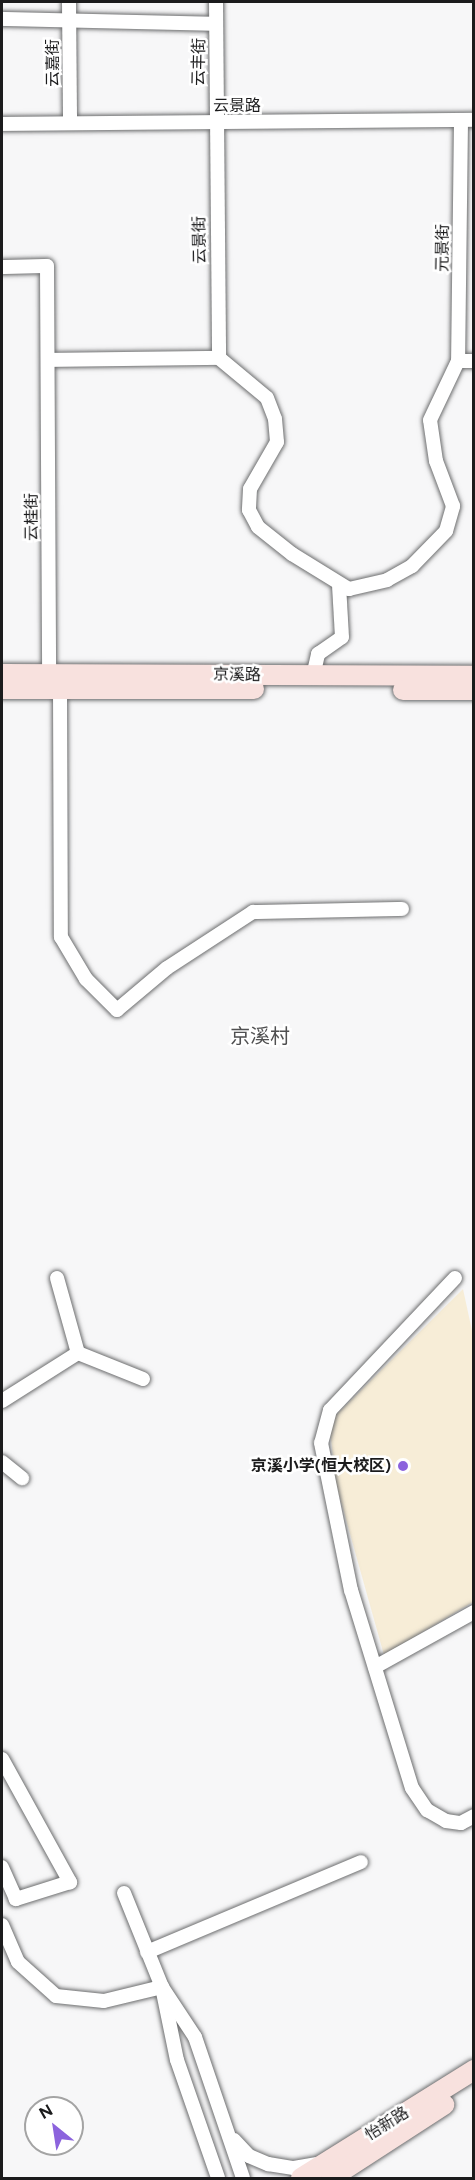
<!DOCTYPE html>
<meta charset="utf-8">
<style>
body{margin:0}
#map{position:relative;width:475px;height:2180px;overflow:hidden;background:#f7f7f8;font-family:Figtree,"Noto Sans SC",sans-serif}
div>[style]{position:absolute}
.education>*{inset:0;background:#f7edd7}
.roads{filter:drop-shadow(0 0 2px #6d6e6f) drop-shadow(0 0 2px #6d6e6f)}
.street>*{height:14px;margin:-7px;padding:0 7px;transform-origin:7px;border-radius:7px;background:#fff}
.secondary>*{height:20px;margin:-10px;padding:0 10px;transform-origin:10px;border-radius:10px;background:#f8e1de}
.dots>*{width:16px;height:16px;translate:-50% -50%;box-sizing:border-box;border:3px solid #fff;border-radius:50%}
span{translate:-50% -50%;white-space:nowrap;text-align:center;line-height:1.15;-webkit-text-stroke:5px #fff;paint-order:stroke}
.street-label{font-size:16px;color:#1b1b1c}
.poi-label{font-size:16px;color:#1b1b1c;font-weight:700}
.right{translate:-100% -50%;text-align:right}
.quarter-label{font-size:20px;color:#505051}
.frame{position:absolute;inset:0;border:3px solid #1b1b1c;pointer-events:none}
.north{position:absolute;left:24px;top:2096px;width:60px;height:60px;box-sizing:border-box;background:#fff;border:2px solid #a4a4a4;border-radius:50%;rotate:330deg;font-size:16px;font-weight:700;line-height:24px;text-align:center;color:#1b1b1c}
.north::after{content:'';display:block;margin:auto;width:21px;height:27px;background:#8c63dd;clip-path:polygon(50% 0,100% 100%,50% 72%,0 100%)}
</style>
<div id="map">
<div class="education">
<i style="clip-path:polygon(463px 1289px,474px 1340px,473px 1602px,384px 1655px,336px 1484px,329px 1422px)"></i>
</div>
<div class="roads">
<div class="street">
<i style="left:69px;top:2px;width:121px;rotate:89.5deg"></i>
<i style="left:216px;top:2px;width:356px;rotate:89.5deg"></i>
<i style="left:2px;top:19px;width:214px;rotate:1.3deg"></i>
<i style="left:461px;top:121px;width:240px;rotate:90.7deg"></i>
<i style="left:458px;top:361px;width:16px"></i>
<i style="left:2px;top:124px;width:472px;rotate:-0.5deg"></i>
<i style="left:2px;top:267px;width:45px;rotate:-1.3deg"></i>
<i style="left:47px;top:266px;width:408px;rotate:89.7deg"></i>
<i style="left:219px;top:358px;width:62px;rotate:39.8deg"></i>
<i style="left:267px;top:398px;width:22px;rotate:69deg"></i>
<i style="left:275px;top:419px;width:23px;rotate:85deg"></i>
<i style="left:277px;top:442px;width:54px;rotate:119.9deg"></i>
<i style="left:250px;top:489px;width:21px;rotate:93deg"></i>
<i style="left:249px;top:510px;width:19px;rotate:62deg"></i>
<i style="left:258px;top:527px;width:43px;rotate:38.5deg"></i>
<i style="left:292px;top:554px;width:67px;rotate:31.6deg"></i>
<i style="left:349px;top:589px;width:39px;rotate:-13deg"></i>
<i style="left:387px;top:580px;width:29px;rotate:-29deg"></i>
<i style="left:412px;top:566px;width:49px;rotate:-45.8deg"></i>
<i style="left:446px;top:531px;width:26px;rotate:-74deg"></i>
<i style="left:453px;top:506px;width:48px;rotate:-110.7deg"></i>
<i style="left:436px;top:461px;width:41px;rotate:-98.3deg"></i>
<i style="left:430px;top:420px;width:65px;rotate:-64.6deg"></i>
<i style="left:49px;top:360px;width:170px;rotate:-0.7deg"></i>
<i style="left:313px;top:676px;width:23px;rotate:-77deg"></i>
<i style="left:318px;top:654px;width:29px;rotate:-35deg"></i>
<i style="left:342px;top:637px;width:52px;rotate:-93.3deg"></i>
<i style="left:60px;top:688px;width:249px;rotate:89.8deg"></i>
<i style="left:61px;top:937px;width:49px;rotate:59.2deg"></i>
<i style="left:86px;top:979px;width:44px;rotate:45deg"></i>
<i style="left:117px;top:1010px;width:65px;rotate:-40deg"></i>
<i style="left:167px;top:968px;width:103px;rotate:-33.1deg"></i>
<i style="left:253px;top:912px;width:149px;rotate:-1.2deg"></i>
<i style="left:57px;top:1278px;width:78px;rotate:74.4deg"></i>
<i style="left:455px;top:1278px;width:182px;rotate:133.4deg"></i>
<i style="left:330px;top:1410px;width:34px;rotate:105deg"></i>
<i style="left:321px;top:1443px;width:150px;rotate:78.5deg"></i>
<i style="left:351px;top:1590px;width:207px;rotate:72.9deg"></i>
<i style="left:412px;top:1788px;width:27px;rotate:56deg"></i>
<i style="left:427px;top:1810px;width:22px;rotate:30deg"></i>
<i style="left:446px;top:1821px;width:15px;rotate:8deg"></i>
<i style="left:461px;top:1823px;width:15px;rotate:-28deg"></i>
<i style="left:78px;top:1353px;width:70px;rotate:21.8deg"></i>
<i style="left:2px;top:1401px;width:90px;rotate:-32.3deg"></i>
<i style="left:2px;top:1462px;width:26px;rotate:39deg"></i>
<i style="left:375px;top:1667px;width:113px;rotate:-29.1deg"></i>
<i style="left:2px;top:1759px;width:141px;rotate:61.1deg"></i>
<i style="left:70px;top:1882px;width:57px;rotate:162.5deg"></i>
<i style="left:16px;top:1899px;width:35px;rotate:-114deg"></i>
<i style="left:124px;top:1893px;width:101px;rotate:68deg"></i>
<i style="left:162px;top:1987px;width:60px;rotate:56.6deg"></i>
<i style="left:195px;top:2037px;width:149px;rotate:71.2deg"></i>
<i style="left:2px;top:1925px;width:40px;rotate:66.6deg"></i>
<i style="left:18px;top:1962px;width:51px;rotate:41.8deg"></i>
<i style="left:56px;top:1996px;width:48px;rotate:5.9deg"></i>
<i style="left:104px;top:2001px;width:60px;rotate:-13.6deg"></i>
<i style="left:147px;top:1952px;width:232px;rotate:-22.8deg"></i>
<i style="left:163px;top:1992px;width:69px;rotate:78.4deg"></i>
<i style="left:177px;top:2060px;width:125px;rotate:70.8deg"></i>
<i style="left:234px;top:2140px;width:22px;rotate:47deg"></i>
<i style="left:249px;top:2156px;width:21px;rotate:23deg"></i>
<i style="left:268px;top:2164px;width:26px;rotate:9deg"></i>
<i style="left:294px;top:2168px;width:22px;rotate:-10deg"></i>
</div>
<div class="secondary">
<i style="left:2px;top:674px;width:472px;rotate:0.2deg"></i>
<i style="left:2px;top:689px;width:252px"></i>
<i style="left:403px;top:690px;width:71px"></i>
<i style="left:301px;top:2178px;width:204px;rotate:-32deg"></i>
<i style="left:331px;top:2178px;width:135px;rotate:-32.9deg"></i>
</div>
</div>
<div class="dots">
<i style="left:403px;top:1466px;background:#8c63dd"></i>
</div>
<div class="street-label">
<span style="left:199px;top:62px;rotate:-89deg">云丰街</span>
<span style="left:53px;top:63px;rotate:-90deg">云嘉街</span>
<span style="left:237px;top:106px">云景路</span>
<span style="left:200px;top:240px;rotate:-91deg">云景街</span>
<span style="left:443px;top:248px;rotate:-89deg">元景街</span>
<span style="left:32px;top:517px;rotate:-90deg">云桂街</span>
<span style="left:237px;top:675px;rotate:1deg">京溪路</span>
<span style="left:387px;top:2124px;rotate:-32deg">怡新路</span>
</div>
<div class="poi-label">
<span class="right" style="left:391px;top:1466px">京溪小学(恒大校区)</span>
</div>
<div class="quarter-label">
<span style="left:260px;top:1036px">京溪村</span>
</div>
<div class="frame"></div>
<div class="north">N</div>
</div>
